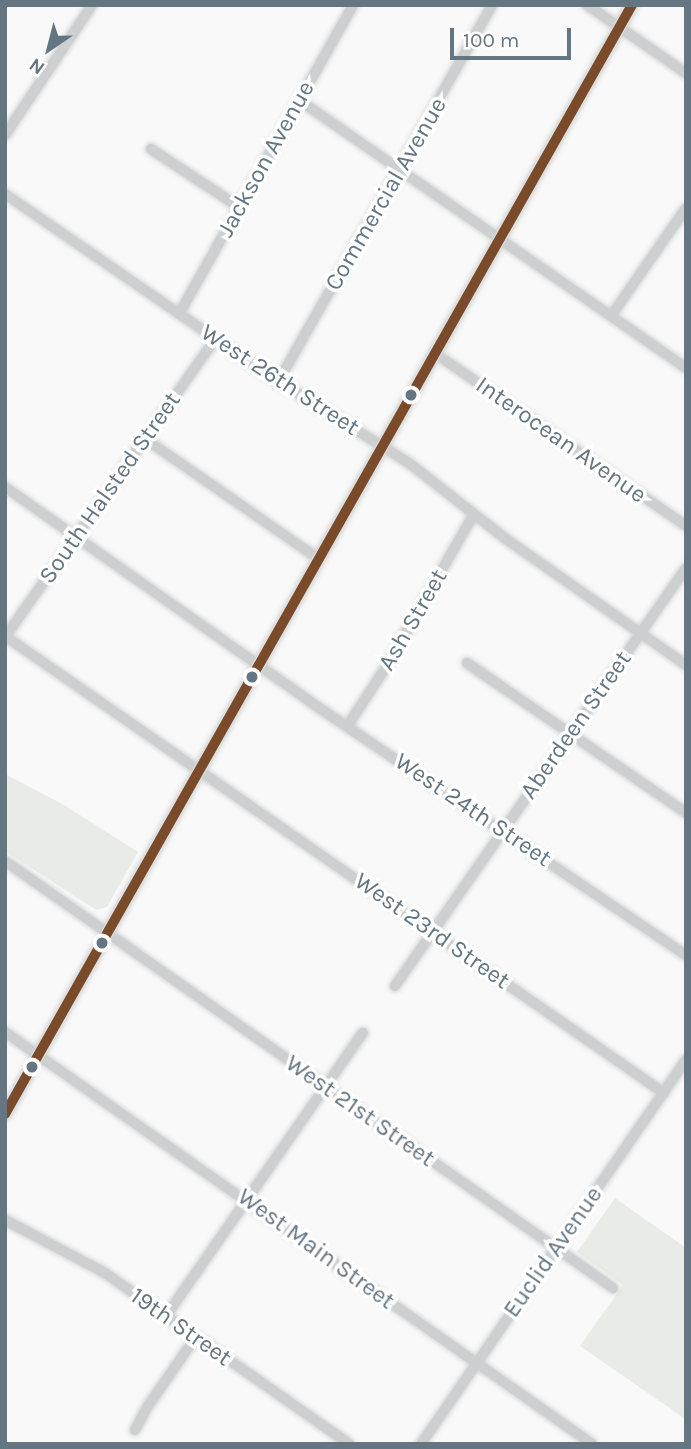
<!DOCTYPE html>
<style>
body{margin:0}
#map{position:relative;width:691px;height:1449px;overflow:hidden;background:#f9f9f9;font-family:Karla,sans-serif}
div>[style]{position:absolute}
.green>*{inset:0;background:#e8ebe6}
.roads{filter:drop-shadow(0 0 2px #d5d6d7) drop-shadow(0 0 2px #d5d6d7)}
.minor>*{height:10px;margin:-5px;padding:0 5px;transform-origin:5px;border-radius:5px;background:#cecfd0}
.major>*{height:12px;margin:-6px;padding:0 6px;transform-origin:6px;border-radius:6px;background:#e1e2e2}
.bus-1>*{height:10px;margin:-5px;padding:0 5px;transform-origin:5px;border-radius:5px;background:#7a4b2a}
.dots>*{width:19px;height:19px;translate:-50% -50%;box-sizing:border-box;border:4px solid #fff;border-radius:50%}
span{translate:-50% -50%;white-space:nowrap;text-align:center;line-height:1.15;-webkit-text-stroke:7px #fff;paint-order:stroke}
.street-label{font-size:24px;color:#657683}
.frame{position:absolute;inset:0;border:7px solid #657683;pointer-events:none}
.north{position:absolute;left:14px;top:14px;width:70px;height:70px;-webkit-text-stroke:5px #fff;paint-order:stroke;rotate:215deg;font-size:19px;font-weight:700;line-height:28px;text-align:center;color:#657683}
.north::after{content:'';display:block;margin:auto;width:24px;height:32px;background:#657683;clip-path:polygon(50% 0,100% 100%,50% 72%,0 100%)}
.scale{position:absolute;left:450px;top:28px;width:121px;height:32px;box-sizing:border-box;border:4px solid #657683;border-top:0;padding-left:9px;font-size:21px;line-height:24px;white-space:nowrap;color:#657683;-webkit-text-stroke:5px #fff;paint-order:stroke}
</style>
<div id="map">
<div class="green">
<i style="clip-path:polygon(5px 774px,64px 805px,138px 852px,107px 907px,96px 910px,5px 851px)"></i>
<i style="clip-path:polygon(615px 1198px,686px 1248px,684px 1418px,580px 1346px,623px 1285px,577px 1252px)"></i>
</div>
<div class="roads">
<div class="minor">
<i style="left:587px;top:5px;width:120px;rotate:34.5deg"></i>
<i style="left:299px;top:100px;width:471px;rotate:34.7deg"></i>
<i style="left:5px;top:135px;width:156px;rotate:-56.2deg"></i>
<i style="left:151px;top:149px;width:105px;rotate:33.4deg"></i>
<i style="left:5px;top:194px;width:318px;rotate:34.5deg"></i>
<i style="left:267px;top:374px;width:168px;rotate:32.1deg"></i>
<i style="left:409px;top:463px;width:123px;rotate:38.1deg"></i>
<i style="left:506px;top:539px;width:220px;rotate:35deg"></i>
<i style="left:179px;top:314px;width:355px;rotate:-60.6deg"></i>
<i style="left:611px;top:316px;width:131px;rotate:-55.2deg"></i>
<i style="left:436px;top:354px;width:303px;rotate:34.5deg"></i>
<i style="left:278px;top:382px;width:434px;rotate:-60.4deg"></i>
<i style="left:144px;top:438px;width:213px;rotate:34.7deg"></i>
<i style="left:5px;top:487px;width:372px;rotate:35.1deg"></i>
<i style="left:309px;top:701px;width:455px;rotate:34deg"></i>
<i style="left:5px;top:636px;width:802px;rotate:34.74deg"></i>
<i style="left:5px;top:637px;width:365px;rotate:-54.8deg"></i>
<i style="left:467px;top:663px;width:265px;rotate:34.4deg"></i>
<i style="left:348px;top:725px;width:73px;rotate:-56.7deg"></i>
<i style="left:388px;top:664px;width:173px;rotate:-60.2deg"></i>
<i style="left:5px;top:861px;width:743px;rotate:35.08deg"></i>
<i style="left:395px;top:986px;width:509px;rotate:-55.16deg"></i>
<i style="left:5px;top:1032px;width:717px;rotate:35.06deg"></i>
<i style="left:5px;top:1220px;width:113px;rotate:27.9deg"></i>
<i style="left:105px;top:1273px;width:298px;rotate:35deg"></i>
<i style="left:166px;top:1316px;width:345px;rotate:-55.2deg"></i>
<i style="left:135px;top:1430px;width:27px;rotate:-62deg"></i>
<i style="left:148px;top:1406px;width:83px;rotate:-55.3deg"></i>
<i style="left:421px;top:1444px;width:467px;rotate:-55.4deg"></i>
</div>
<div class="major">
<i style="left:5px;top:1114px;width:1274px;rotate:-60.52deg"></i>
</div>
</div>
<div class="bus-1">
<i style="left:5px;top:1114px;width:1274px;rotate:-60.52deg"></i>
</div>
<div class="dots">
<i style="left:411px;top:395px;background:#657683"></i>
<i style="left:252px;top:677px;background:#657683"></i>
<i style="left:102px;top:943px;background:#657683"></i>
<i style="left:32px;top:1067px;background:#657683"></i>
</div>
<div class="street-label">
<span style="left:266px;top:159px;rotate:-61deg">Jackson Avenue</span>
<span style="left:386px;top:194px;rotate:-60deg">Commercial Avenue</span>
<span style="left:280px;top:380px;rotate:33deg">West 26th Street</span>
<span style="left:561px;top:440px;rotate:35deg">Interocean Avenue</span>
<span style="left:110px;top:488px;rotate:-55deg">South Halsted Street</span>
<span style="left:413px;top:620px;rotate:-60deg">Ash Street</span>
<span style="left:576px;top:725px;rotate:-55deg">Aberdeen Street</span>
<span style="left:473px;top:810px;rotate:34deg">West 24th Street</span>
<span style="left:432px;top:931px;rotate:35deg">West 23rd Street</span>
<span style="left:360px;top:1111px;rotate:35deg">West 21st Street</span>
<span style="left:316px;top:1249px;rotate:36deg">West Main Street</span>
<span style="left:553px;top:1252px;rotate:-55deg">Euclid Avenue</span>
<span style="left:181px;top:1327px;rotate:35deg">19th Street</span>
</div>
<div class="frame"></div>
<div class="north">N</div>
<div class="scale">100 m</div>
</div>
